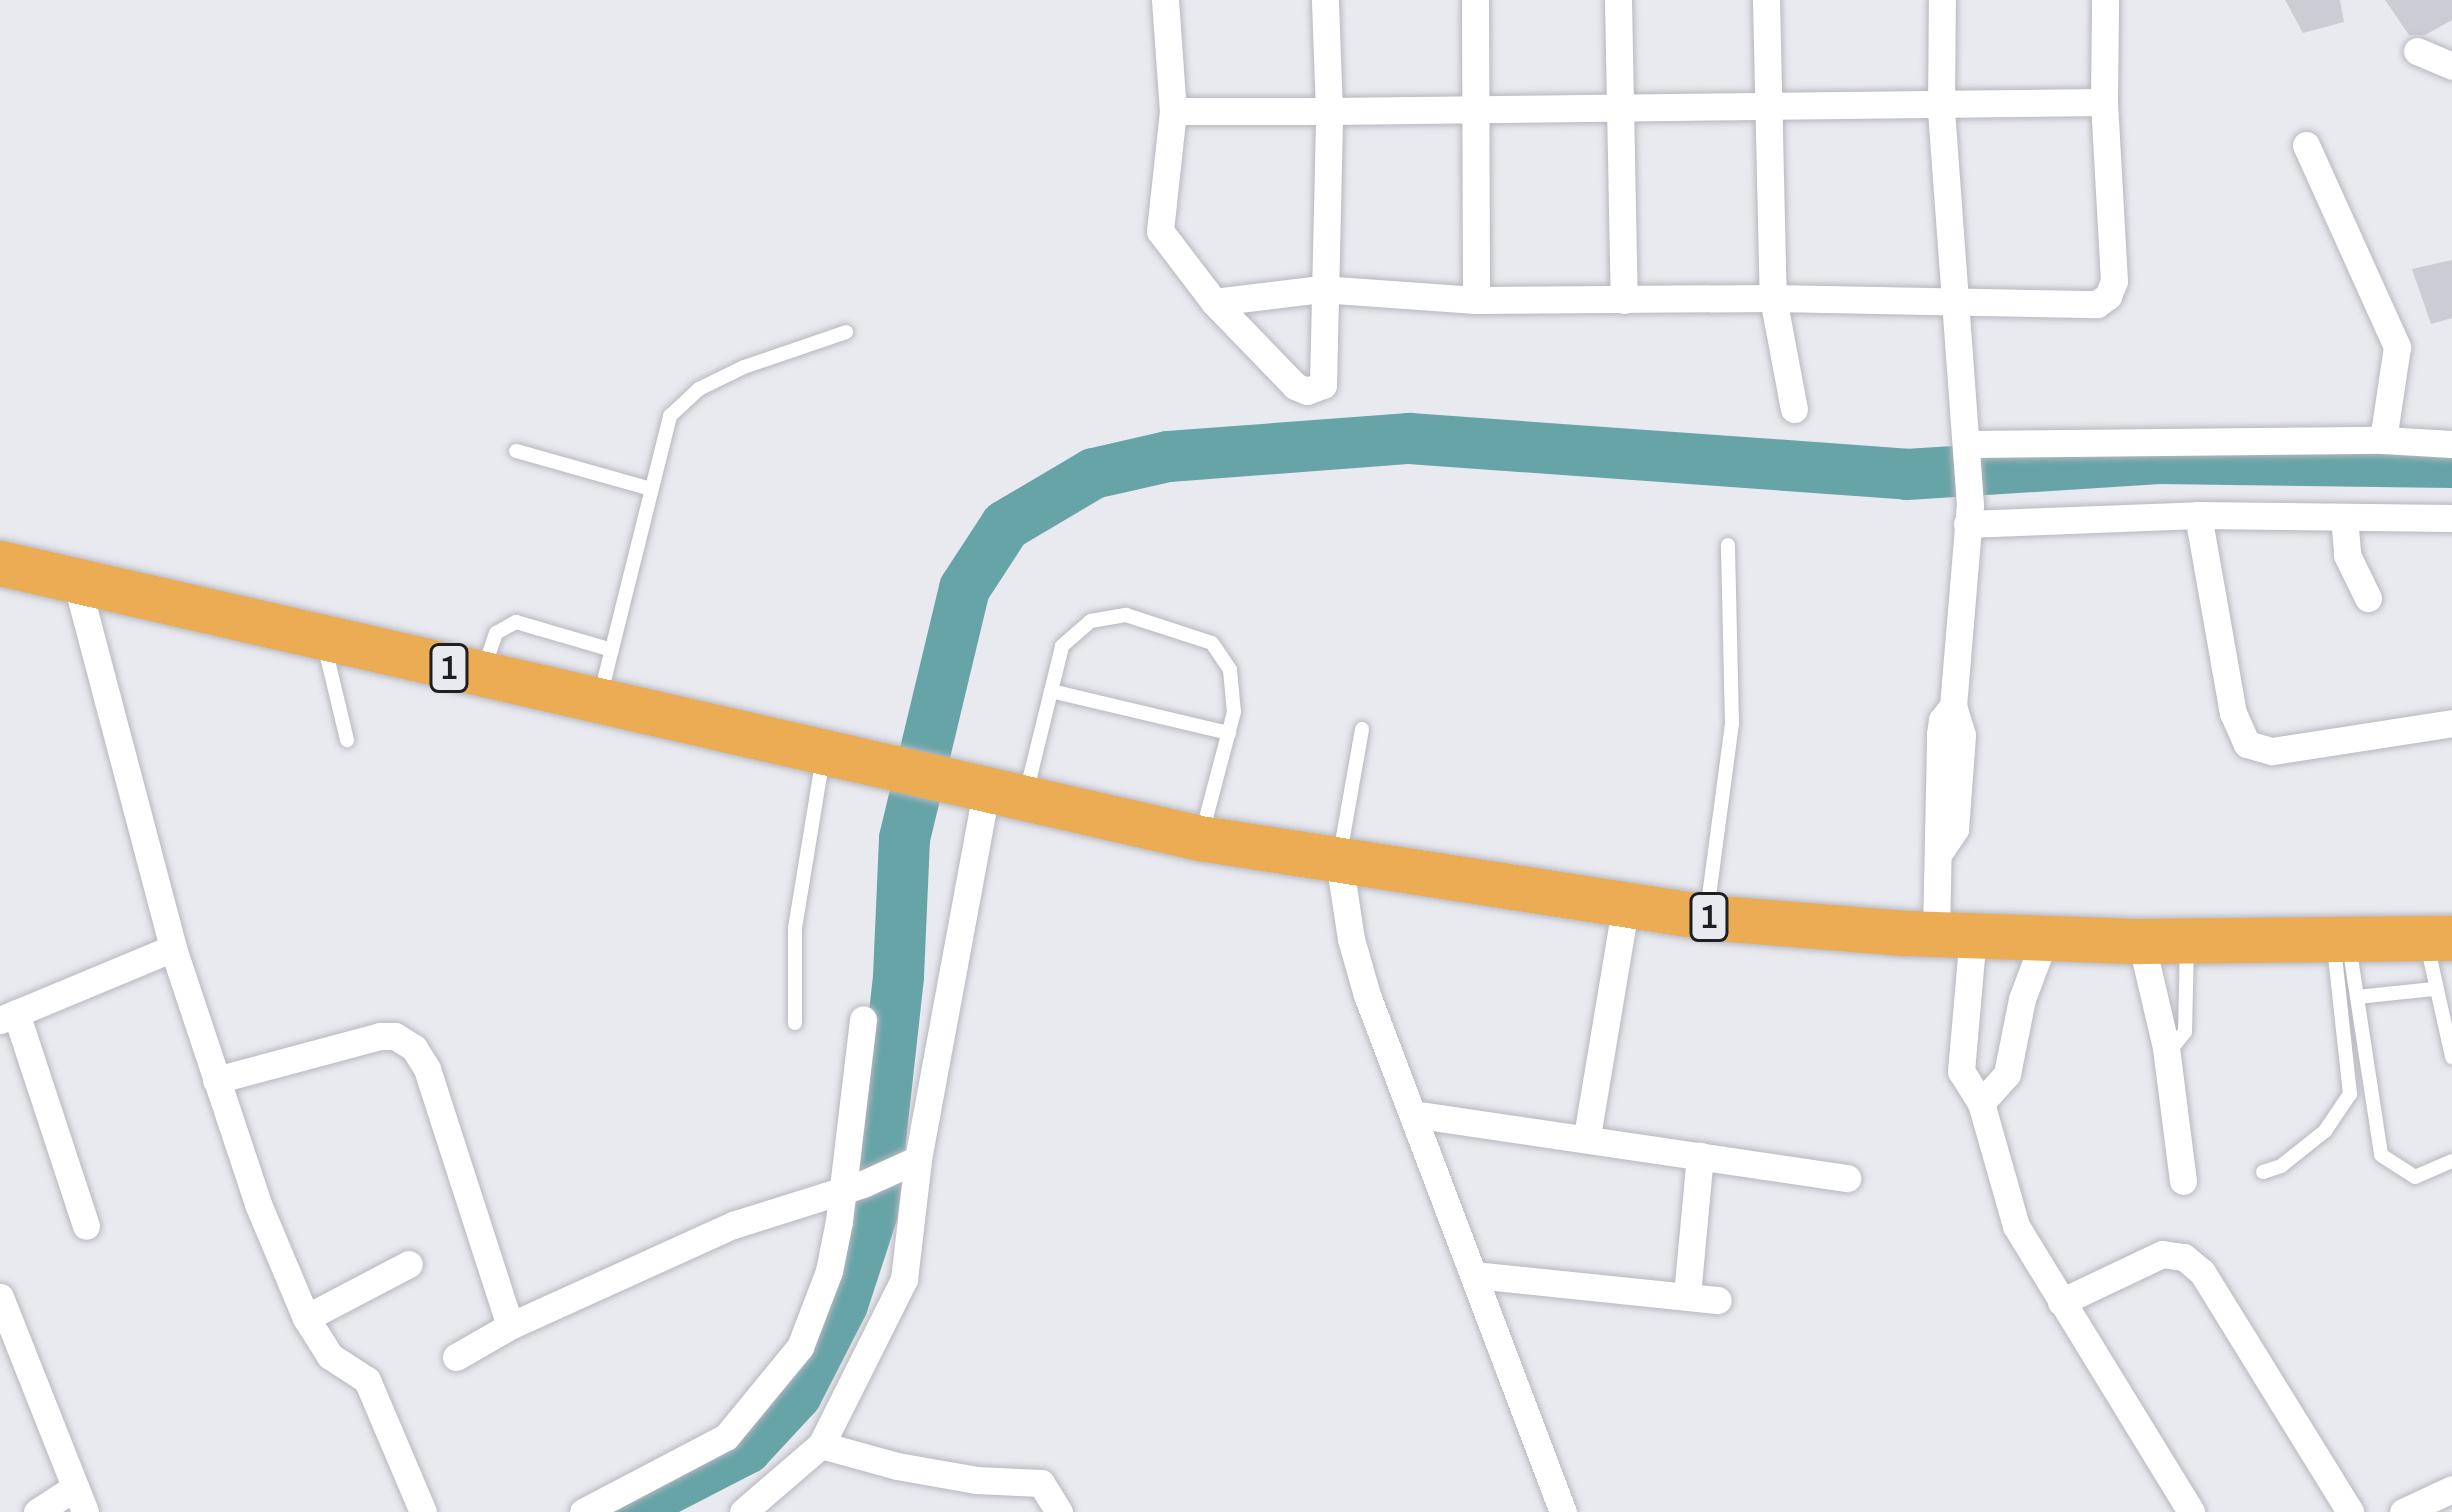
<!DOCTYPE html>
<style>
body{margin:0}
#map{position:relative;width:2452px;height:1512px;overflow:hidden;background:#e9e9f0;font-family:"Archivo Narrow",sans-serif}
div>[style]{position:absolute}
.river>*{height:51px;margin:-25.5px;padding:0 25.5px;transform-origin:25.5px;border-radius:25.5px;background:#66a4a8}
.building>*{inset:0;background:#ccccd4}
.roads{filter:drop-shadow(0 0 3px #b7b7bf) drop-shadow(0 0 3px #b7b7bf)}
.service>*{height:14px;margin:-7px;padding:0 7px;transform-origin:7px;border-radius:7px;background:#fff}
.minor>*{height:27px;margin:-13.5px;padding:0 13.5px;transform-origin:13.5px;border-radius:13.5px;background:#fff}
.trunk>*{height:45px;margin:-22.5px;padding:0 22.5px;transform-origin:22.5px;border-radius:22.5px;background:#ebac53}
span{translate:-50% -50%;white-space:nowrap;text-align:center;line-height:1.15;-webkit-text-stroke:9px #e9e9f0;paint-order:stroke}
.shield-label span{padding:3px 9px;background:#e9e9f0;border:3px solid;border-radius:9px;-webkit-text-stroke-width:0}
.shield-label{font-size:33px;color:#1f1f22;font-weight:700}
</style>
<div id="map">
<div class="river">
<i style="left:622px;top:1512px;width:140px;rotate:-27.3deg"></i>
<i style="left:746px;top:1448px;width:74px;rotate:-47.2deg"></i>
<i style="left:796px;top:1394px;width:101px;rotate:-62.9deg"></i>
<i style="left:842px;top:1304px;width:97px;rotate:-71.9deg"></i>
<i style="left:872px;top:1212px;width:237px;rotate:-83.7deg"></i>
<i style="left:898px;top:976px;width:138px;rotate:-87.5deg"></i>
<i style="left:904px;top:838px;width:257px;rotate:-76.5deg"></i>
<i style="left:964px;top:588px;width:75px;rotate:-56.9deg"></i>
<i style="left:1005px;top:525px;width:102px;rotate:-30.6deg"></i>
<i style="left:1093px;top:473px;width:77px;rotate:-12.8deg"></i>
<i style="left:1168px;top:456px;width:242px;rotate:-4.3deg"></i>
<i style="left:1409px;top:438px;width:498px;rotate:4.1deg"></i>
<i style="left:1906px;top:474px;width:253px;rotate:-3.6deg"></i>
<i style="left:2158px;top:458px;width:294px;rotate:0.8deg"></i>
</div>
<div class="building">
<i style="clip-path:polygon(2285px 0,2340px 0,2344px 22px,2303px 33px)"></i>
<i style="clip-path:polygon(2385px 0,2452px 0,2452px 20px,2425px 35px,2409px 35px)"></i>
<i style="clip-path:polygon(2452px 260px,2452px 318px,2431px 324px,2412px 269px)"></i>
</div>
<div class="roads">
<div class="service">
<i style="left:516px;top:451px;width:137px;rotate:15.7deg"></i>
<i style="left:324px;top:644px;width:99px;rotate:76.5deg"></i>
<i style="left:485px;top:665px;width:34px;rotate:-71deg"></i>
<i style="left:496px;top:633px;width:23px;rotate:-29deg"></i>
<i style="left:516px;top:622px;width:100px;rotate:16.3deg"></i>
<i style="left:1051px;top:691px;width:183px;rotate:13.3deg"></i>
<i style="left:600px;top:697px;width:290px;rotate:-76deg"></i>
<i style="left:670px;top:416px;width:40px;rotate:-43deg"></i>
<i style="left:699px;top:389px;width:50px;rotate:-26.1deg"></i>
<i style="left:744px;top:367px;width:108px;rotate:-18.9deg"></i>
<i style="left:1027px;top:789px;width:147px;rotate:-76.2deg"></i>
<i style="left:1062px;top:646px;width:38px;rotate:-41deg"></i>
<i style="left:1091px;top:621px;width:36px;rotate:-10deg"></i>
<i style="left:1126px;top:615px;width:90px;rotate:18deg"></i>
<i style="left:1212px;top:643px;width:32px;rotate:56deg"></i>
<i style="left:1230px;top:670px;width:42px;rotate:84.6deg"></i>
<i style="left:1234px;top:712px;width:125px;rotate:104.8deg"></i>
<i style="left:1340px;top:854px;width:127px;rotate:-80deg"></i>
<i style="left:1707px;top:911px;width:189px;rotate:-82.4deg"></i>
<i style="left:1732px;top:724px;width:179px;rotate:-91.3deg"></i>
<i style="left:2427px;top:944px;width:116px;rotate:77.5deg"></i>
<i style="left:2349px;top:945px;width:212px;rotate:81.3deg"></i>
<i style="left:2381px;top:1155px;width:40px;rotate:32.9deg"></i>
<i style="left:2415px;top:1177px;width:40px;rotate:-23.4deg"></i>
<i style="left:2357px;top:997px;width:77px;rotate:-5.9deg"></i>
<i style="left:795px;top:1023px;width:95px;rotate:-90deg"></i>
<i style="left:795px;top:928px;width:173px;rotate:-80.7deg"></i>
<i style="left:2167px;top:1054px;width:28px;rotate:-51deg"></i>
<i style="left:2185px;top:1032px;width:86px;rotate:-88.7deg"></i>
<i style="left:2263px;top:1172px;width:19px;rotate:-18deg"></i>
<i style="left:2281px;top:1166px;width:56px;rotate:-38.5deg"></i>
<i style="left:2325px;top:1131px;width:45px;rotate:-56deg"></i>
<i style="left:2350px;top:1094px;width:148px;rotate:-96.2deg"></i>
</div>
<div class="minor">
<i style="left:1165px;top:0;width:111px;rotate:85.9deg"></i>
<i style="left:1173px;top:111px;width:121px;rotate:96.2deg"></i>
<i style="left:1160px;top:231px;width:89px;rotate:52.7deg"></i>
<i style="left:1214px;top:302px;width:117px;rotate:46deg"></i>
<i style="left:1295px;top:386px;width:13px;rotate:23deg"></i>
<i style="left:1307px;top:391px;width:17px;rotate:-21deg"></i>
<i style="left:1323px;top:385px;width:274px;rotate:-88.7deg"></i>
<i style="left:1329px;top:111px;width:775px;rotate:-0.67deg"></i>
<i style="left:1475px;top:0;width:300px;rotate:89.8deg"></i>
<i style="left:1618px;top:0;width:300px;rotate:88.9deg"></i>
<i style="left:1766px;top:0;width:298px;rotate:88.7deg"></i>
<i style="left:1773px;top:298px;width:113px;rotate:79.3deg"></i>
<i style="left:2417px;top:51px;width:38px;rotate:23deg"></i>
<i style="left:1173px;top:111px;width:156px"></i>
<i style="left:1329px;top:111px;width:111px;rotate:-92.1deg"></i>
<i style="left:2306px;top:145px;width:222px;rotate:65.7deg"></i>
<i style="left:2397px;top:347px;width:94px;rotate:98.6deg"></i>
<i style="left:1214px;top:302px;width:108px;rotate:-6.9deg"></i>
<i style="left:1321px;top:289px;width:155px;rotate:4.1deg"></i>
<i style="left:1476px;top:300px;width:297px;rotate:-0.4deg"></i>
<i style="left:1773px;top:298px;width:324px;rotate:1.1deg"></i>
<i style="left:2097px;top:304px;width:14px;rotate:-36deg"></i>
<i style="left:2108px;top:296px;width:16px;rotate:-68deg"></i>
<i style="left:2114px;top:281px;width:179px;rotate:-93.2deg"></i>
<i style="left:2104px;top:102px;width:102px;rotate:-89.4deg"></i>
<i style="left:1968px;top:444px;width:415px;rotate:-0.6deg"></i>
<i style="left:2383px;top:440px;width:69px;rotate:3.3deg"></i>
<i style="left:2198px;top:515px;width:201px;rotate:80deg"></i>
<i style="left:2233px;top:713px;width:34px;rotate:66deg"></i>
<i style="left:2247px;top:744px;width:26px;rotate:16deg"></i>
<i style="left:2272px;top:751px;width:182px;rotate:-8.8deg"></i>
<i style="left:2344px;top:517px;width:38px;rotate:85deg"></i>
<i style="left:2347px;top:555px;width:48px;rotate:64deg"></i>
<i style="left:1967px;top:524px;width:231px;rotate:-2.2deg"></i>
<i style="left:2198px;top:515px;width:254px;rotate:0.7deg"></i>
<i style="left:77px;top:584px;width:376px;rotate:75.2deg"></i>
<i style="left:173px;top:948px;width:270px;rotate:71.6deg"></i>
<i style="left:258px;top:1204px;width:124px;rotate:67.2deg"></i>
<i style="left:306px;top:1318px;width:45px;rotate:57.7deg"></i>
<i style="left:330px;top:1356px;width:44px;rotate:33deg"></i>
<i style="left:367px;top:1380px;width:143px;rotate:67deg"></i>
<i style="left:1941px;top:850px;width:25px;rotate:-56deg"></i>
<i style="left:1955px;top:829px;width:94px;rotate:-85.7deg"></i>
<i style="left:1962px;top:735px;width:30px;rotate:-107deg"></i>
<i style="left:1953px;top:706px;width:202px;rotate:-85.2deg"></i>
<i style="left:1970px;top:505px;width:400px;rotate:-94.2deg"></i>
<i style="left:1941px;top:106px;width:106px;rotate:-89.5deg"></i>
<i style="left:1339px;top:860px;width:80px;rotate:81.4deg"></i>
<i style="left:1351px;top:939px;width:58px;rotate:74.1deg"></i>
<i style="left:1367px;top:995px;width:553px;rotate:69.24deg"></i>
<i style="left:1936px;top:933px;width:199px;rotate:-88.8deg"></i>
<i style="left:1940px;top:734px;width:14px;rotate:-82deg"></i>
<i style="left:1942px;top:720px;width:18px;rotate:-52deg"></i>
<i style="left:1973px;top:934px;width:138px;rotate:95deg"></i>
<i style="left:1961px;top:1071px;width:38px;rotate:58deg"></i>
<i style="left:1981px;top:1103px;width:128px;rotate:74.1deg"></i>
<i style="left:2016px;top:1226px;width:335px;rotate:58.5deg"></i>
<i style="left:2141px;top:941px;width:110px;rotate:76.8deg"></i>
<i style="left:2166px;top:1048px;width:134px;rotate:82.7deg"></i>
<i style="left:16px;top:1013px;width:224px;rotate:71.8deg"></i>
<i style="left:0;top:1020px;width:187px;rotate:-22.6deg"></i>
<i style="left:216px;top:1080px;width:170px;rotate:-15deg"></i>
<i style="left:380px;top:1036px;width:15px"></i>
<i style="left:395px;top:1036px;width:22px;rotate:32deg"></i>
<i style="left:414px;top:1048px;width:25px;rotate:58deg"></i>
<i style="left:427px;top:1069px;width:270px;rotate:72.1deg"></i>
<i style="left:1981px;top:1103px;width:39px;rotate:-48deg"></i>
<i style="left:2007px;top:1074px;width:76px;rotate:-78.7deg"></i>
<i style="left:2022px;top:999px;width:68px;rotate:-69.4deg"></i>
<i style="left:1413px;top:1114px;width:439px;rotate:8.4deg"></i>
<i style="left:1587px;top:1136px;width:237px;rotate:-80.5deg"></i>
<i style="left:1475px;top:1275px;width:244px;rotate:5.9deg"></i>
<i style="left:1687px;top:1295px;width:140px;rotate:-84.7deg"></i>
<i style="left:0;top:1297px;width:231px;rotate:68.4deg"></i>
<i style="left:2061px;top:1302px;width:112px;rotate:-25.4deg"></i>
<i style="left:2162px;top:1254px;width:22px;rotate:8deg"></i>
<i style="left:2184px;top:1257px;width:23px;rotate:40deg"></i>
<i style="left:2202px;top:1272px;width:282px;rotate:58.3deg"></i>
<i style="left:306px;top:1318px;width:116px;rotate:-27.7deg"></i>
<i style="left:456px;top:1357px;width:62px;rotate:-29.9deg"></i>
<i style="left:510px;top:1326px;width:245px;rotate:-24.4deg"></i>
<i style="left:733px;top:1225px;width:136px;rotate:-17.5deg"></i>
<i style="left:863px;top:1184px;width:60px;rotate:-24.4deg"></i>
<i style="left:821px;top:1445px;width:79px;rotate:15.4deg"></i>
<i style="left:897px;top:1466px;width:80px;rotate:10deg"></i>
<i style="left:976px;top:1480px;width:65px;rotate:2.6deg"></i>
<i style="left:1041px;top:1483px;width:34px;rotate:58deg"></i>
<i style="left:37px;top:1512px;width:44px;rotate:-33deg"></i>
<i style="left:583px;top:1512px;width:161px;rotate:-27.7deg"></i>
<i style="left:726px;top:1437px;width:117px;rotate:-50.6deg"></i>
<i style="left:800px;top:1347px;width:81px;rotate:-69.1deg"></i>
<i style="left:829px;top:1271px;width:51px;rotate:-78.7deg"></i>
<i style="left:839px;top:1221px;width:203px;rotate:-83.2deg"></i>
<i style="left:743px;top:1512px;width:103px;rotate:-40.7deg"></i>
<i style="left:821px;top:1445px;width:186px;rotate:-63.4deg"></i>
<i style="left:904px;top:1279px;width:121px;rotate:-83.3deg"></i>
<i style="left:918px;top:1159px;width:378px;rotate:-79.5deg"></i>
<i style="left:2403px;top:1512px;width:54px;rotate:-25.1deg"></i>
</div>
<div class="trunk">
<i style="left:0;top:563px;width:1231px;rotate:12.91deg"></i>
<i style="left:1200px;top:838px;width:512px;rotate:8.87deg"></i>
<i style="left:1706px;top:917px;width:202px;rotate:4.6deg"></i>
<i style="left:1907px;top:933px;width:234px;rotate:2deg"></i>
<i style="left:2141px;top:941px;width:311px;rotate:-0.6deg"></i>
</div>
</div>
<div class="shield-label">
<span style="left:449px;top:668px">1</span>
<span style="left:1709px;top:917px">1</span>
</div>
</div>
